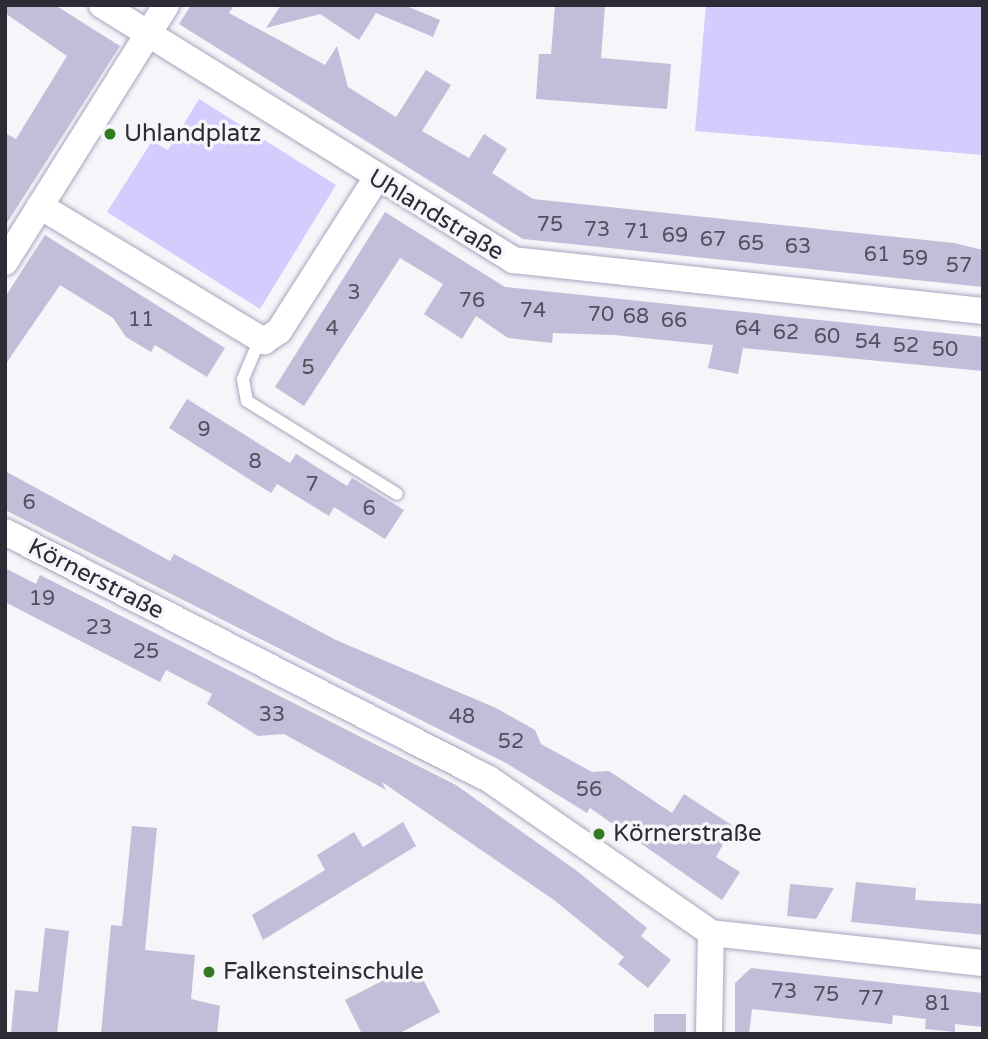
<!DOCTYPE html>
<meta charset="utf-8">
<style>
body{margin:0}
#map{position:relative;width:988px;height:1039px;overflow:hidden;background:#f5f5fa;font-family:"Varela Round",sans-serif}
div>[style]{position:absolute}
.green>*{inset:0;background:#d2cdfd}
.building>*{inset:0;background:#c0bed8;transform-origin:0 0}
.roads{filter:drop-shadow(0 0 2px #a7a5be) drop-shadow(0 0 2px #a7a5be)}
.lane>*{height:12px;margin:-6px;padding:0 6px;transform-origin:6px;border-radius:6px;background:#fff}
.street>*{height:26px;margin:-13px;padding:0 13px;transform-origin:13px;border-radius:13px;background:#fff}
.dots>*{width:19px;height:19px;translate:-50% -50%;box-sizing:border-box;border:4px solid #f5f5fa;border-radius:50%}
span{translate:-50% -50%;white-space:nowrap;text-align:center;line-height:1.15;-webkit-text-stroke:7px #f5f5fa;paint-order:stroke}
.number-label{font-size:21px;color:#51505e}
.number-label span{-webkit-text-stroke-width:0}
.poi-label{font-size:24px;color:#2c2b36}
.left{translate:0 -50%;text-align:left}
.street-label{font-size:24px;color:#2c2b36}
.frame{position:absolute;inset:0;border:7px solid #2c2b36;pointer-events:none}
</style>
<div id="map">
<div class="green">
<i style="clip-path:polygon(706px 5px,983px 5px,983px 155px,695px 131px)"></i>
<i style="clip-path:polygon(199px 99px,336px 185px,260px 309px,107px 212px,152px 141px,168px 150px)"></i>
</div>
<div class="building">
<i style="clip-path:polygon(5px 5px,55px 5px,120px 46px,5px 226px,5px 133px,16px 139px,67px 56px,5px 13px)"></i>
<i style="clip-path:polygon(191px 5px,234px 5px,229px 13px,325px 65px,337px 46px,348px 87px,396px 117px,426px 70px,451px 85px,422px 131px,469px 158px,484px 134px,507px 149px,492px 173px,533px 199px,954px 243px,983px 250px,983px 287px,523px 239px,179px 24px)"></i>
<i style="clip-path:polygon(281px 5px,404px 5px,440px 20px,433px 37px,376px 13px,359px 40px,320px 14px,266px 28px)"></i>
<i style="clip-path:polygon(555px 5px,605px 5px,601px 58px,671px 64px,667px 109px,536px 99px,539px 54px,551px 54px)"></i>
<i style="clip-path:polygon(385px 212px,505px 287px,983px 337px,983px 371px,743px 348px,738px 374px,708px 368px,713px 345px,614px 335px,553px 333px,552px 343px,508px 338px,476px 316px,462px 339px,424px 314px,443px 284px,400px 258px,304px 406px,275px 387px)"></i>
<i style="clip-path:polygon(45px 235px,225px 348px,207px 377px,155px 345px,151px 352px,126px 337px,113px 318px,60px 285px,5px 365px,5px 297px)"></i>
<i style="clip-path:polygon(187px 399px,290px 463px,296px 454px,347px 486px,352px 478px,404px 510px,385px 539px,334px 507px,329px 516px,277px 484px,271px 493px,169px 428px)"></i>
<i style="clip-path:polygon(5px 471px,170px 561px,174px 554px,336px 640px,496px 708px,535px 730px,541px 744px,592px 772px,609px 771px,672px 813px,684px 794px,733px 826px,716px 857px,740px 872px,722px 900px,590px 808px,587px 813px,506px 763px,5px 510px)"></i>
<i style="clip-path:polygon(5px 568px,36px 584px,40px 575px,456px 785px,577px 871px,647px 928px,641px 936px,671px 960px,648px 988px,618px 964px,624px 957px,554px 900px,382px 782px,386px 790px,284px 734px,258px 736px,207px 704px,212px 694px,166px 670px,160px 682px,5px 602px)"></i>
<i style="clip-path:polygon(403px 822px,416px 846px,263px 940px,252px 915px,325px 870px,317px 855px,354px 832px,363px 847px)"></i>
<i style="clip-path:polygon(132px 826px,157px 828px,145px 950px,195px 955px,191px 999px,220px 1006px,217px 1034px,101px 1034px,111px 925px,122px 926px)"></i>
<i style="clip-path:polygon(856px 882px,916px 888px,915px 900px,983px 904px,983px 935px,851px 922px)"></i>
<i style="clip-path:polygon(790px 884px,834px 888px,816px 919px,787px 916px)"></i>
<i style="clip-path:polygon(45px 928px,69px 931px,57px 1034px,11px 1034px,15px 990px,38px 992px)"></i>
<i style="clip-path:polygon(415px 964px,440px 1012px,398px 1034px,362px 1034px,345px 1000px)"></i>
<i style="clip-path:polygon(751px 968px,983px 993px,983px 1027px,955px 1024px,955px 1032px,925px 1029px,926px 1019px,893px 1015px,892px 1024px,752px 1009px,749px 1034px,735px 1034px,735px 983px)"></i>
<i style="left:654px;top:1014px;width:32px;height:20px"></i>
</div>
<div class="roads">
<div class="lane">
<i style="left:259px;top:341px;width:41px;rotate:112.8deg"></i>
<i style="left:243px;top:379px;width:22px;rotate:80deg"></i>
<i style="left:247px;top:401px;width:176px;rotate:31.8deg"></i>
</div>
<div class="street">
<i style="left:102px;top:5px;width:484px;rotate:31.8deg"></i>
<i style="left:513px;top:260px;width:473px;rotate:6.2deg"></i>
<i style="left:40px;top:206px;width:262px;rotate:31.1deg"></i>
<i style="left:264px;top:341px;width:18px;rotate:-34deg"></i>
<i style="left:279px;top:331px;width:183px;rotate:-57.5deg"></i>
<i style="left:5px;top:262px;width:303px;rotate:-57.9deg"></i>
<i style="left:5px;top:532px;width:543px;rotate:27.04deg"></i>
<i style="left:489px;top:779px;width:270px;rotate:34.7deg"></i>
<i style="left:711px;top:933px;width:274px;rotate:6.3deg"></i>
<i style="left:709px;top:1034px;width:101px;rotate:-88.9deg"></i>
</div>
</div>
<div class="dots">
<i style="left:110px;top:134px;background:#337b20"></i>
<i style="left:599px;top:834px;background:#337b20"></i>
<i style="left:209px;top:972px;background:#337b20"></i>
</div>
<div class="number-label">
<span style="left:550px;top:225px">75</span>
<span style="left:597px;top:230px">73</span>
<span style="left:637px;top:232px">71</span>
<span style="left:675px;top:236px">69</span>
<span style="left:713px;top:240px">67</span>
<span style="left:751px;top:244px">65</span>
<span style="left:798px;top:247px">63</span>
<span style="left:877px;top:255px">61</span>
<span style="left:915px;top:259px">59</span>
<span style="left:959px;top:266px">57</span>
<span style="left:354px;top:293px">3</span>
<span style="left:472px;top:301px">76</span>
<span style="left:533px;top:311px">74</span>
<span style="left:601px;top:315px">70</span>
<span style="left:636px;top:317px">68</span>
<span style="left:141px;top:320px">11</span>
<span style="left:674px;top:321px">66</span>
<span style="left:332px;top:329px">4</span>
<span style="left:748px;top:329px">64</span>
<span style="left:786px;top:333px">62</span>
<span style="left:827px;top:337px">60</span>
<span style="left:868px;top:342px">54</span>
<span style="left:906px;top:346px">52</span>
<span style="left:945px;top:350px">50</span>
<span style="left:308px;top:368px">5</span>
<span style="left:204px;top:430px">9</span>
<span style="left:255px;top:462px">8</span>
<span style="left:312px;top:485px">7</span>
<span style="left:29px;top:503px">6</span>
<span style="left:369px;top:509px">6</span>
<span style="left:42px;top:599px">19</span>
<span style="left:99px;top:628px">23</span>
<span style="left:146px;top:652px">25</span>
<span style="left:272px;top:715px">33</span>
<span style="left:462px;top:717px">48</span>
<span style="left:511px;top:742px">52</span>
<span style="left:589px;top:790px">56</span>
<span style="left:784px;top:992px">73</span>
<span style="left:826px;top:995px">75</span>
<span style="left:871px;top:999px">77</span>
<span style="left:938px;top:1004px">81</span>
</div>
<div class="poi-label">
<span class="left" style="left:124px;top:134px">Uhlandplatz</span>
<span class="left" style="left:613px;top:834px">Körnerstraße</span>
<span class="left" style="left:223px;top:972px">Falkensteinschule</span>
</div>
<div class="street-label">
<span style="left:436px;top:215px;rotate:31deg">Uhlandstraße</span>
<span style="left:96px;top:579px;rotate:27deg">Körnerstraße</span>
</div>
<div class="frame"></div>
</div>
